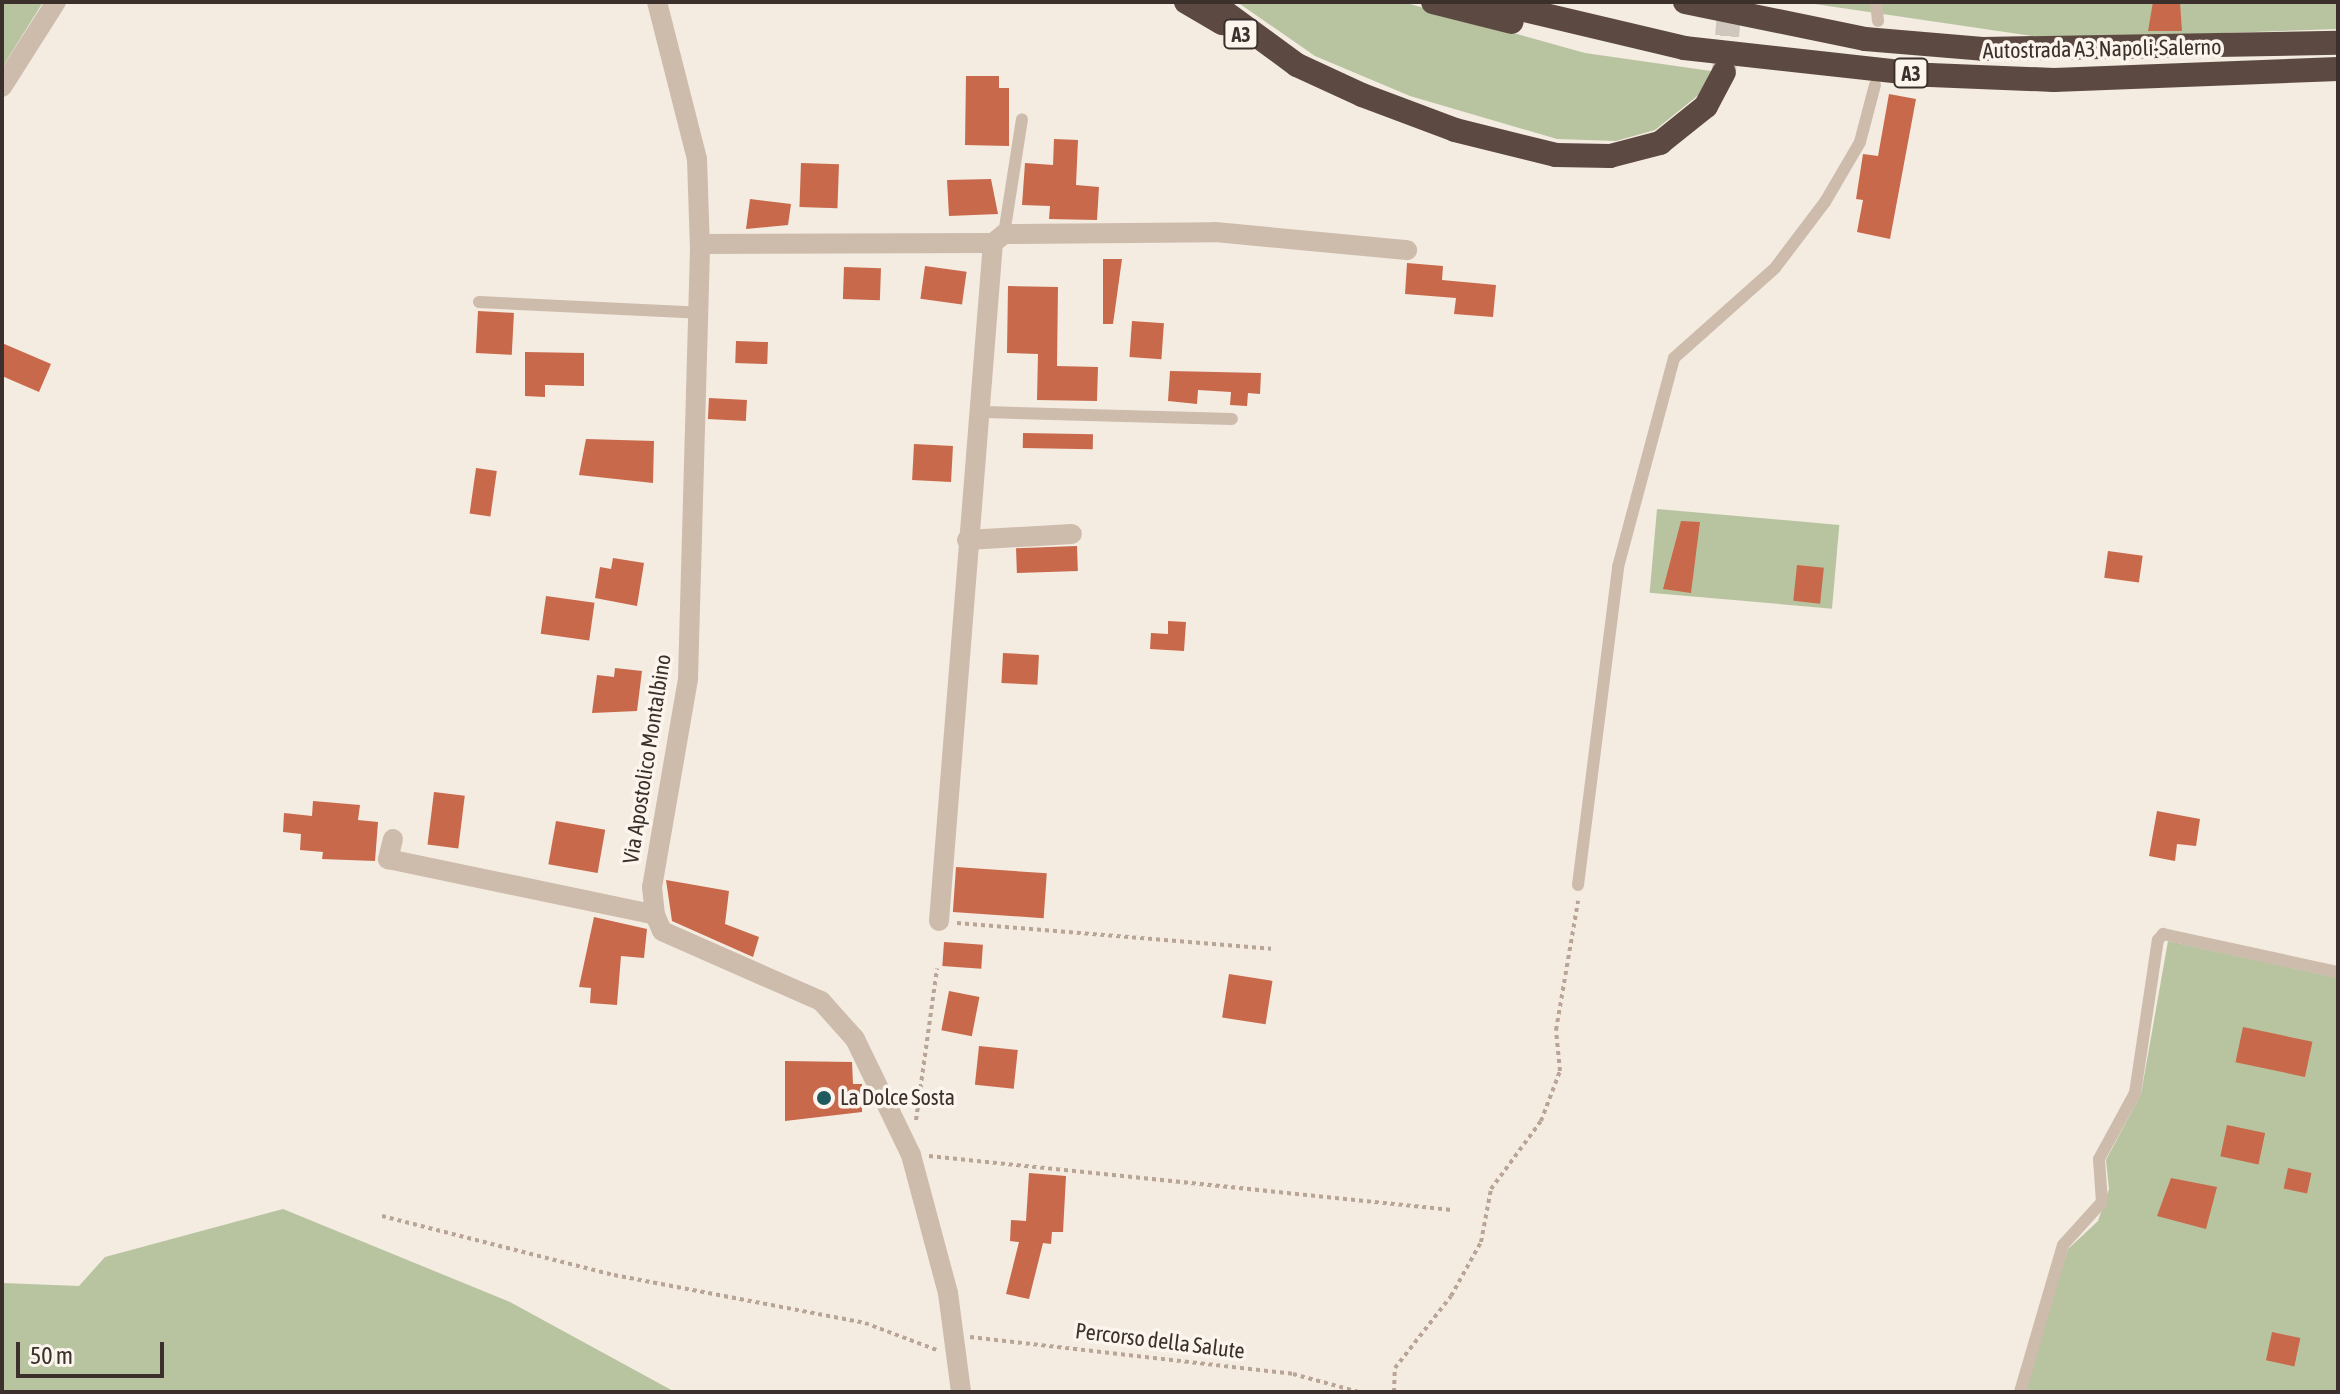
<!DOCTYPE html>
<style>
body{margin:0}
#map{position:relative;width:2340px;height:1394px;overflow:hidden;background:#f4ebe1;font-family:"Asap Condensed",sans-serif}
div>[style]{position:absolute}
.green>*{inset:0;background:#b8c4a0;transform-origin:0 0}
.building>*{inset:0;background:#c8694b;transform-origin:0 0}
.highway-tunnel>*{height:24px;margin-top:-12px;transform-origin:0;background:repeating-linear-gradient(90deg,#cfc6bd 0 24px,transparent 0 36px)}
.path>*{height:4px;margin-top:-2px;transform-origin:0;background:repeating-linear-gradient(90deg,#b9a596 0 4px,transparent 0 8px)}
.lane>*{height:12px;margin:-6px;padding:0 6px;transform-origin:6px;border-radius:6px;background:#cdbbac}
.street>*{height:20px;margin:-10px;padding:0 10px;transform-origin:10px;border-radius:10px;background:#cdbbac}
.highway>*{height:24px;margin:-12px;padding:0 12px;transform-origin:12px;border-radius:12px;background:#5c4a42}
.dots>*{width:22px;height:22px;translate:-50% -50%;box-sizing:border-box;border:4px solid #fbf5ee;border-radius:50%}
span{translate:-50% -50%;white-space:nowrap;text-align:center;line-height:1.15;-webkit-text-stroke:7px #fbf5ee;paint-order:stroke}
.shield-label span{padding:2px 6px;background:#fbf5ee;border:2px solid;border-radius:6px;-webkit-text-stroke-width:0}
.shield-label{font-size:20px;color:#3b302b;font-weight:700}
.street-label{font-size:22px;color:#3b302b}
.poi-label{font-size:22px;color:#3b302b}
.left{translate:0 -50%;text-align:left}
.frame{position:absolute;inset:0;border:4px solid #3b302b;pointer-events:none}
.scale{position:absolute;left:16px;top:1342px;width:148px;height:36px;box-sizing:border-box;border:4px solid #3b302b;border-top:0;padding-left:10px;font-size:24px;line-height:28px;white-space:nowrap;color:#3b302b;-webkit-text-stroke:6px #fbf5ee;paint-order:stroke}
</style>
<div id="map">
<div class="green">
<i style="clip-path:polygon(2px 2px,43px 2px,2px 68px)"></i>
<i style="clip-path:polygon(1237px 2px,1403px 2px,1585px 53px,1711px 71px,1701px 93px,1655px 130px,1616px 141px,1557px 139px,1410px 96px,1315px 56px)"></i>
<i style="clip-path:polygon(1801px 2px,2338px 2px,2338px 29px,2052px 39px)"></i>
<i style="left:1657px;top:509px;width:183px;height:84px;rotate:5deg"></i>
<i style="clip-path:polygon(2168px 941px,2338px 978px,2338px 1392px,2024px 1392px,2068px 1249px,2098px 1221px,2109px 1189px,2106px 1160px,2141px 1094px)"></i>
<i style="clip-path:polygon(283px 1209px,510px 1302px,675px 1392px,2px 1392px,2px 1283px,79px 1286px,105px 1257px)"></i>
</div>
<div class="building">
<i style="clip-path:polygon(2153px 2px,2180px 2px,2182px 31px,2148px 31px)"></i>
<i style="clip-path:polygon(966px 76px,999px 76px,999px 88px,1009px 88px,1009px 146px,965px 145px)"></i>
<i style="clip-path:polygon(1889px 94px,1916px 99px,1890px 239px,1857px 232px,1863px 200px,1856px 199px,1863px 154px,1878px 156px)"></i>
<i style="clip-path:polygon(1054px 139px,1078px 140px,1076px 185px,1099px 187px,1097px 220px,1049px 219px,1050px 206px,1022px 205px,1025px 163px,1053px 165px)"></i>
<i style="left:801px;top:163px;width:38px;height:44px;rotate:2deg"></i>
<i style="clip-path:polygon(991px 179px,998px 214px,949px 216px,947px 180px)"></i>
<i style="clip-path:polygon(750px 199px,791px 204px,788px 225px,746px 229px)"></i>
<i style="clip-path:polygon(1103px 259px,1122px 259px,1113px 324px,1103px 324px)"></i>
<i style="clip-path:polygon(1407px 263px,1443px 266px,1442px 280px,1496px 285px,1493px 317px,1454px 314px,1456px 298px,1405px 294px)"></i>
<i style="left:925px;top:266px;width:42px;height:33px;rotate:8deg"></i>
<i style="left:844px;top:267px;width:37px;height:32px;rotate:2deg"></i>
<i style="clip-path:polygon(1008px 286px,1058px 287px,1057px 366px,1098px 367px,1097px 401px,1037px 400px,1038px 354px,1007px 353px)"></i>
<i style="left:478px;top:311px;width:36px;height:42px;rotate:3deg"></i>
<i style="left:1132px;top:321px;width:32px;height:36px;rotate:4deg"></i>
<i style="left:736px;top:341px;width:32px;height:22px;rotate:2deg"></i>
<i style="clip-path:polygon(2px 343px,51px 364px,39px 392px,2px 376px)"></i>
<i style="clip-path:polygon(525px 352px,584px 353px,584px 386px,545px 385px,545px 397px,525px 396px)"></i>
<i style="clip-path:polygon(1170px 371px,1261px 373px,1260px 394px,1248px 393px,1247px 406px,1230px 405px,1231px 392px,1198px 390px,1197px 404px,1168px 401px)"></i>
<i style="left:709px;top:398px;width:38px;height:21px;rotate:3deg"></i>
<i style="left:1023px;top:433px;width:70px;height:15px;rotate:1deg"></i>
<i style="clip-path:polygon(586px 439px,654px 441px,653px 483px,579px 475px)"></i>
<i style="left:914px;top:444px;width:39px;height:36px;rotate:3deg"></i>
<i style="left:476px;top:468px;width:21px;height:46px;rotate:8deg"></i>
<i style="clip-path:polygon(1681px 521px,1700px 522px,1691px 593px,1663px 589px)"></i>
<i style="left:1077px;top:546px;width:25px;height:61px;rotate:88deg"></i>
<i style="left:2108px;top:551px;width:35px;height:27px;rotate:8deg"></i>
<i style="clip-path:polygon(613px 558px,644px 563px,637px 606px,595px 598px,600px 567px,611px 569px)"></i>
<i style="left:1797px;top:565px;width:27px;height:36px;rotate:6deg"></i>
<i style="left:546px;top:596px;width:49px;height:38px;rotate:8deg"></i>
<i style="clip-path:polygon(1168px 621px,1186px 622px,1184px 651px,1150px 649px,1151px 633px,1168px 634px)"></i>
<i style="left:1003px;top:653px;width:36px;height:30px;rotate:3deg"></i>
<i style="clip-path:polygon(615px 668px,642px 671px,637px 711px,592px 713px,597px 675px,614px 677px)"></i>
<i style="left:434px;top:792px;width:31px;height:53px;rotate:7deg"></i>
<i style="clip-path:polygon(313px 801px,360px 805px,358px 820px,378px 822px,375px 861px,322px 859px,323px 852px,300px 850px,301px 834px,283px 832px,284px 813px,312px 816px)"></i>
<i style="clip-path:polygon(2157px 811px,2200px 819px,2196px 846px,2177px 844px,2175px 861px,2149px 856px)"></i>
<i style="left:556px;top:821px;width:50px;height:44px;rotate:10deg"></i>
<i style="left:956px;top:867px;width:91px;height:45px;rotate:4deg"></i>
<i style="clip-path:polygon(666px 880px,729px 891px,725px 924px,759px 937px,753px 957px,672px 921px)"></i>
<i style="clip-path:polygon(594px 917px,647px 929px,644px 958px,621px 956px,617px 1005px,590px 1003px,591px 988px,579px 987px)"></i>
<i style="left:944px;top:942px;width:39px;height:24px;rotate:4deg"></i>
<i style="left:1229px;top:974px;width:44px;height:44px;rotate:9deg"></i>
<i style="left:949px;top:991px;width:31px;height:40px;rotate:11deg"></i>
<i style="left:2243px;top:1027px;width:71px;height:36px;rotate:12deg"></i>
<i style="left:979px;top:1046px;width:39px;height:39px;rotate:6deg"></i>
<i style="clip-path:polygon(785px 1061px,852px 1062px,853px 1084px,862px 1084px,862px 1112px,785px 1121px)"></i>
<i style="left:2227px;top:1125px;width:39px;height:32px;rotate:12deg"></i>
<i style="left:2288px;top:1168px;width:24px;height:21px;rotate:12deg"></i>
<i style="clip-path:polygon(1029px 1173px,1066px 1176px,1063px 1232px,1052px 1232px,1051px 1244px,1043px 1243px,1029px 1299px,1006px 1294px,1019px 1242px,1010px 1241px,1011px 1220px,1026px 1221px)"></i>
<i style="clip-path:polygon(2171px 1178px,2217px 1187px,2206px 1229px,2157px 1216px)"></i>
<i style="left:2272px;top:1332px;width:29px;height:29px;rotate:12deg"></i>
</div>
<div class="highway-tunnel">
<i style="left:1724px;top:72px;width:70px;rotate:-85.1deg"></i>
</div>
<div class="path">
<i style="left:957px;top:923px;width:315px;rotate:4.7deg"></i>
<i style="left:916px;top:1120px;width:153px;rotate:-82.1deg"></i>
<i style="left:929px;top:1156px;width:526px;rotate:5.89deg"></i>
<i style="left:382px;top:1216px;width:239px;rotate:14.3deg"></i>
<i style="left:614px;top:1275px;width:256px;rotate:10.8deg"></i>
<i style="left:865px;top:1323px;width:77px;rotate:20.6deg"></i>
<i style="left:970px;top:1337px;width:325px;rotate:6.5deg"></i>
<i style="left:1293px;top:1374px;width:68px;rotate:15.3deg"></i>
<i style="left:1394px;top:1392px;width:24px;rotate:-88deg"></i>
<i style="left:1395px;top:1368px;width:91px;rotate:-52.1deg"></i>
<i style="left:1451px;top:1296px;width:62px;rotate:-60.9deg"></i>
<i style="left:1481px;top:1242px;width:54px;rotate:-79.3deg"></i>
<i style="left:1491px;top:1189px;width:84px;rotate:-53.7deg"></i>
<i style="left:1541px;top:1121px;width:53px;rotate:-69.2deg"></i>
<i style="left:1560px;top:1071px;width:41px;rotate:-95.6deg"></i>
<i style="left:1556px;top:1030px;width:131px;rotate:-80.3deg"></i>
</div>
<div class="lane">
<i style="left:1876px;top:2px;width:19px;rotate:84deg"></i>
<i style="left:1004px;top:234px;width:116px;rotate:-81.1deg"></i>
<i style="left:479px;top:302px;width:221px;rotate:2.8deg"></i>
<i style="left:984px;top:412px;width:248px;rotate:1.6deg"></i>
<i style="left:1578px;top:885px;width:321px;rotate:-82.8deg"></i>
<i style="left:1618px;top:567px;width:216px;rotate:-75deg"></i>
<i style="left:1674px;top:358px;width:135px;rotate:-41.7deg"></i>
<i style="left:1775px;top:268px;width:83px;rotate:-52.9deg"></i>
<i style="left:1825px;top:202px;width:69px;rotate:-59.7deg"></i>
<i style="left:1860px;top:142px;width:59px;rotate:-75.3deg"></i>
<i style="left:2020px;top:1392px;width:153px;rotate:-73.7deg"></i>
<i style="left:2063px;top:1245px;width:58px;rotate:-47.8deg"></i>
<i style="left:2102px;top:1202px;width:43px;rotate:-94deg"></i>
<i style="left:2099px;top:1159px;width:75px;rotate:-61.4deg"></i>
<i style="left:2135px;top:1093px;width:155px;rotate:-81.5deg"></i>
<i style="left:2158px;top:940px;width:8px;rotate:-50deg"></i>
<i style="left:2163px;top:934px;width:179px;rotate:12.3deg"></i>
</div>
<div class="street">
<i style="left:657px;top:2px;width:162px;rotate:75.7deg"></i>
<i style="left:697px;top:159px;width:90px;rotate:88.1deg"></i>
<i style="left:700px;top:249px;width:430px;rotate:91.6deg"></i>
<i style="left:688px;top:679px;width:211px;rotate:99.8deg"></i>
<i style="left:652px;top:887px;width:28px;rotate:84deg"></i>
<i style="left:655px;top:915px;width:17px;rotate:66deg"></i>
<i style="left:662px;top:931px;width:174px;rotate:23.8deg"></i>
<i style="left:821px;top:1001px;width:51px;rotate:48.2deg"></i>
<i style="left:855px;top:1039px;width:129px;rotate:64.2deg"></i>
<i style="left:911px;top:1155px;width:143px;rotate:75deg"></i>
<i style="left:948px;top:1293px;width:100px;rotate:82.5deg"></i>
<i style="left:2px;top:87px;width:101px;rotate:-57.6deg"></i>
<i style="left:700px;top:244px;width:293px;rotate:-0.2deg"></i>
<i style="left:993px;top:243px;width:14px;rotate:-39deg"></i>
<i style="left:1004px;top:234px;width:211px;rotate:-0.5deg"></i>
<i style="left:1215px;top:232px;width:193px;rotate:5.4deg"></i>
<i style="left:967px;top:540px;width:105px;rotate:-3.3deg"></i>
<i style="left:393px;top:839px;width:21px;rotate:104deg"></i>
<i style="left:388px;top:859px;width:273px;rotate:11.8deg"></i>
<i style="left:939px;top:921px;width:680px;rotate:-85.45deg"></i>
</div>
<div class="highway">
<i style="left:1186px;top:2px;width:42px;rotate:30.3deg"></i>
<i style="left:1211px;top:2px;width:107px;rotate:36.2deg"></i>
<i style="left:1297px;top:65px;width:72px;rotate:24.8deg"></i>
<i style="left:1362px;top:95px;width:99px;rotate:20.6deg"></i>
<i style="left:1455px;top:130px;width:104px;rotate:13.9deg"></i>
<i style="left:1556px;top:155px;width:54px;rotate:1.1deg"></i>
<i style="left:1610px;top:156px;width:52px;rotate:-14.6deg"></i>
<i style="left:1660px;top:143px;width:59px;rotate:-38.8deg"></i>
<i style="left:1706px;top:106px;width:38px;rotate:-62deg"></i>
<i style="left:1433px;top:2px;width:81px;rotate:14.2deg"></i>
<i style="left:1490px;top:2px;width:199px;rotate:13.3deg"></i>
<i style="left:1684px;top:48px;width:247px;rotate:6.3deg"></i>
<i style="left:1930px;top:75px;width:124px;rotate:2.3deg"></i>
<i style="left:2054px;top:80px;width:284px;rotate:-2.2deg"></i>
<i style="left:1685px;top:2px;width:184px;rotate:11.6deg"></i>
<i style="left:1865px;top:39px;width:118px;rotate:4.8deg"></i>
<i style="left:1983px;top:49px;width:355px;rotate:-1deg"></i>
</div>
<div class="dots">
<i style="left:824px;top:1098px;background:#1f5a5e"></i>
</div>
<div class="shield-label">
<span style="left:1241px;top:34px">A3</span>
<span style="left:1911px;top:73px">A3</span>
</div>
<div class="street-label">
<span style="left:2102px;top:49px;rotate:-1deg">Autostrada A3 Napoli-Salerno</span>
<span style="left:647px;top:759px;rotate:-81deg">Via Apostolico Montalbino</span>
<span style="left:1160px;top:1341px;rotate:7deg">Percorso della Salute</span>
</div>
<div class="poi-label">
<span class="left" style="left:840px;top:1098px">La Dolce Sosta</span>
</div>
<div class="frame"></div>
<div class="scale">50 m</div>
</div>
